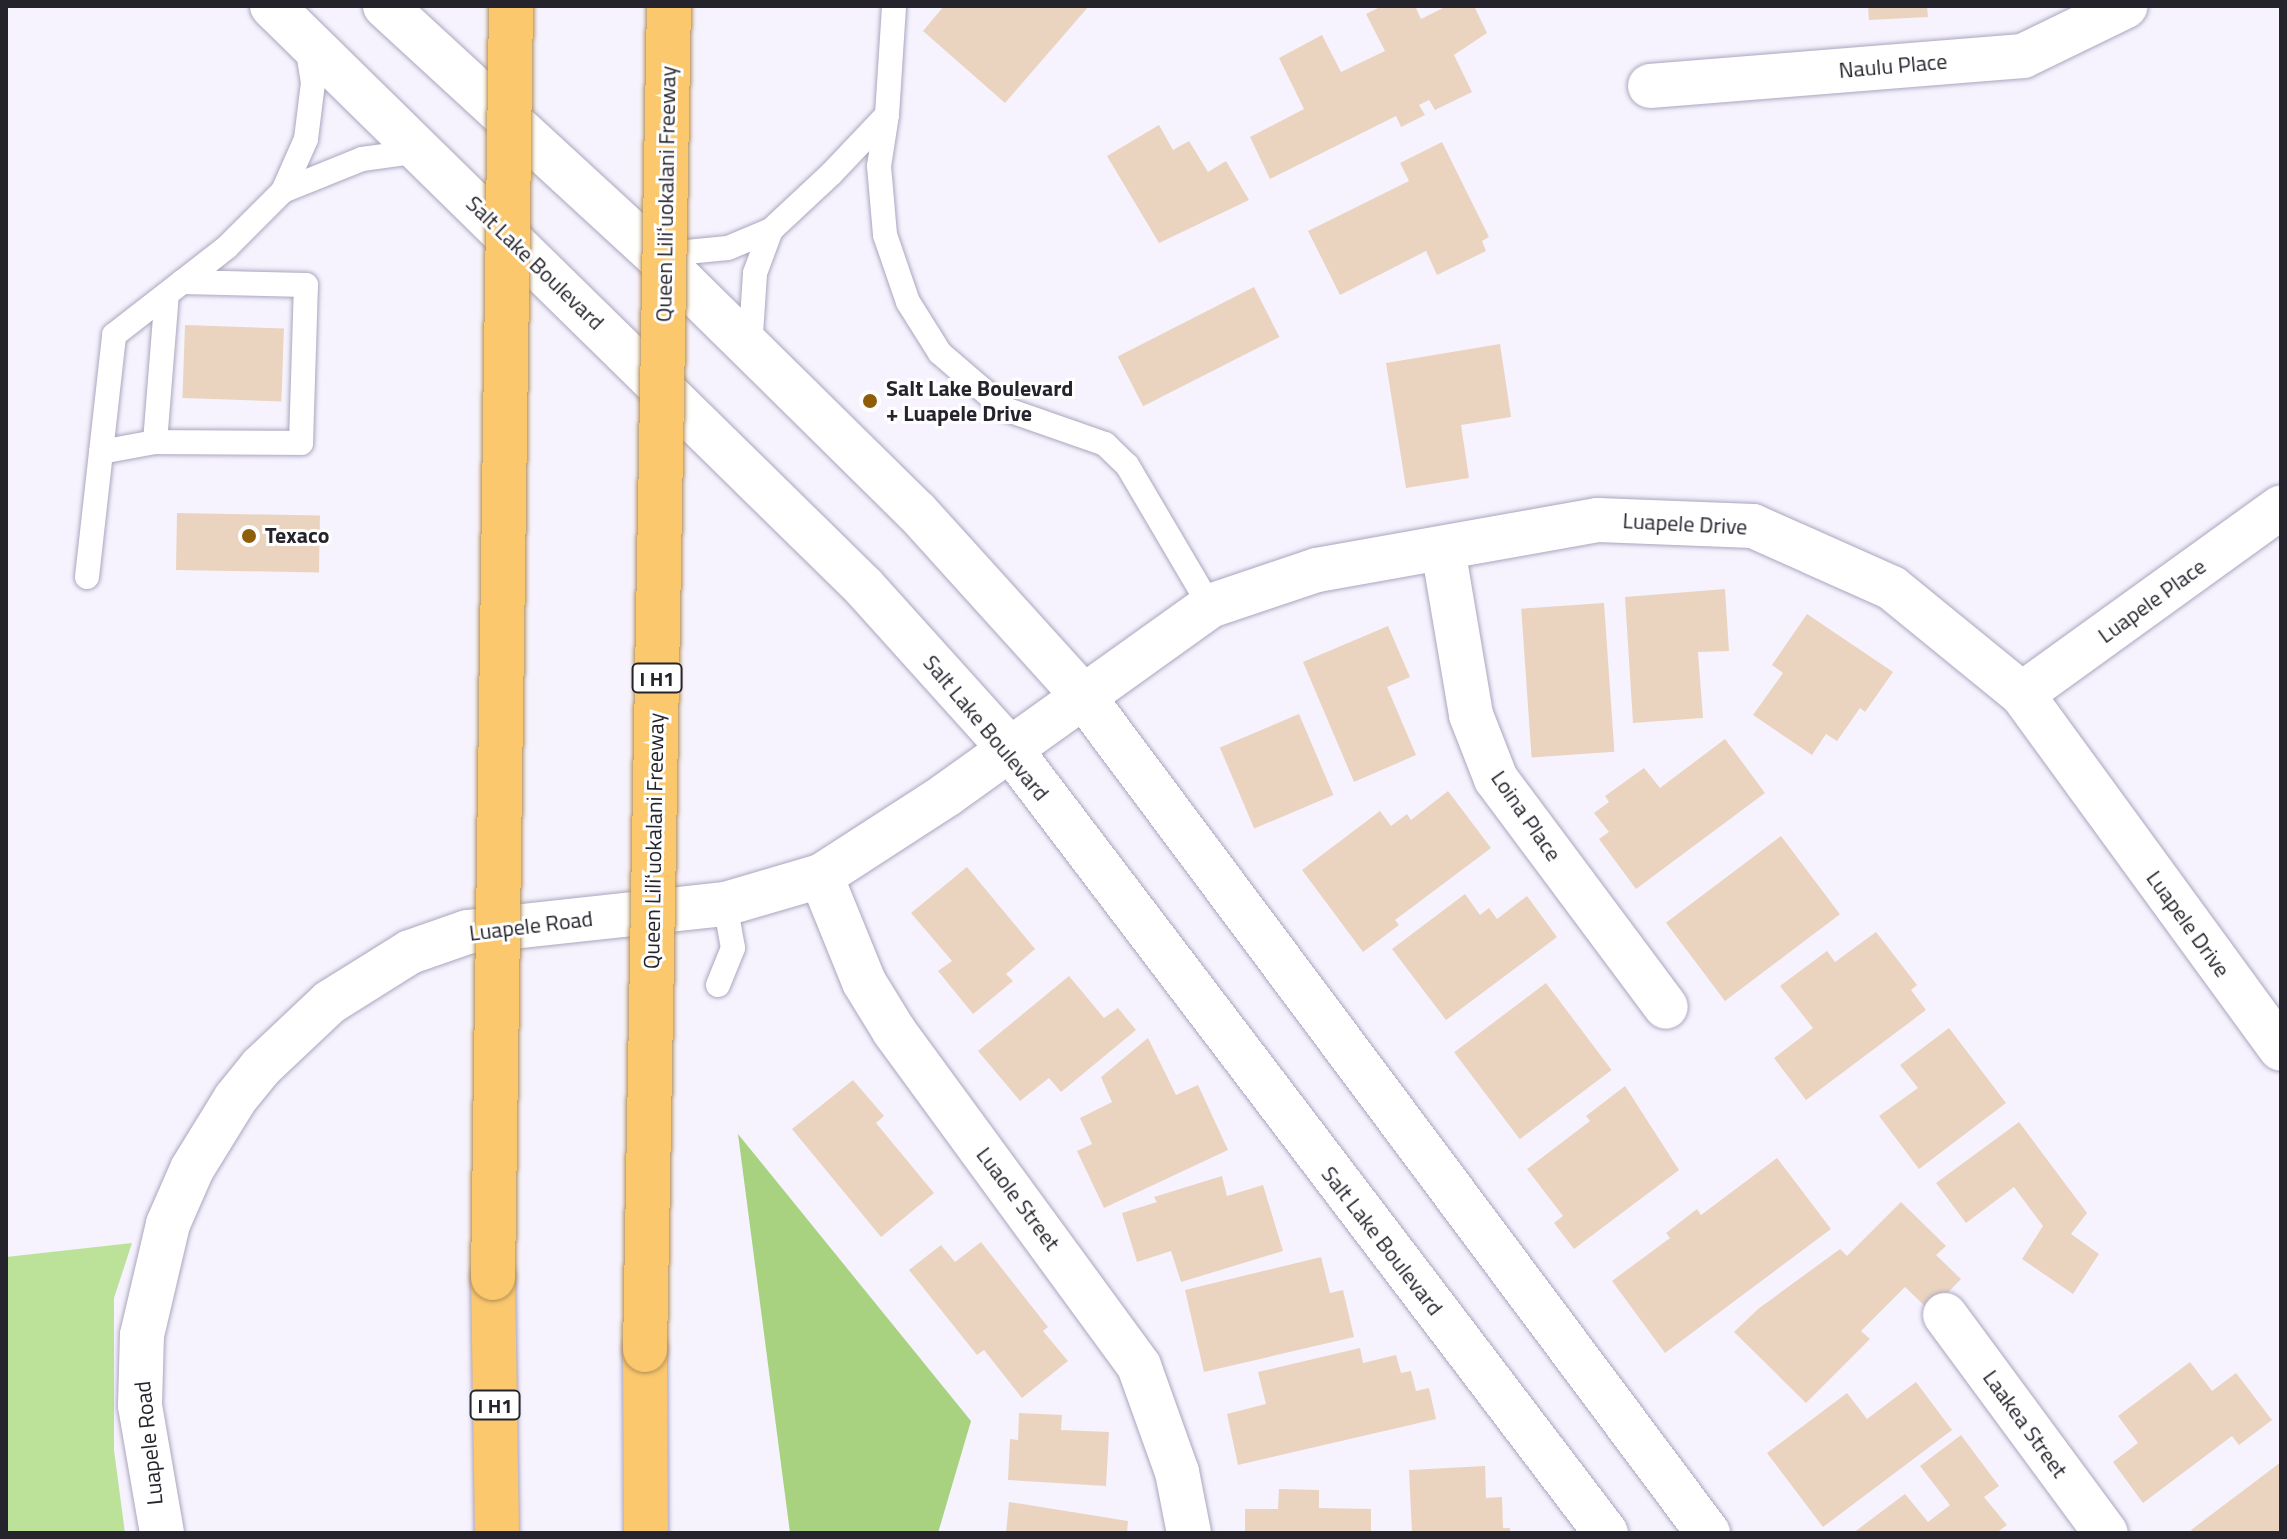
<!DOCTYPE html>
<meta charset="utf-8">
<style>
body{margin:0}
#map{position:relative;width:2287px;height:1539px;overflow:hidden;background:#f6f3fe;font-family:"Titillium Web",sans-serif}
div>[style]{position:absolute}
.green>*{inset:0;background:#bce299}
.forest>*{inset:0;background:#a8d27f}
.building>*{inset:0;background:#ead4c0;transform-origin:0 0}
.roads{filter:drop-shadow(0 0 2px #aba5be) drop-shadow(0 0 2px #aba5be)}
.lane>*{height:24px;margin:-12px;padding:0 12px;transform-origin:12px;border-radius:12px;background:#fff}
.street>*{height:44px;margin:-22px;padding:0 22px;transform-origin:22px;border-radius:22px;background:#fff}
.secondary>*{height:44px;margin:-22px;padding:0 22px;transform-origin:22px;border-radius:22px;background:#fff}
.highway>*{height:44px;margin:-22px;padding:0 22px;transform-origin:22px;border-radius:22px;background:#fbc86e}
.bridges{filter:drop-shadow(0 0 2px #b08e57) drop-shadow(0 0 2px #b08e57)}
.highway-bridge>*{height:44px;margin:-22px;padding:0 22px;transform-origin:22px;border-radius:22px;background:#fbc86e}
.dots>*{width:22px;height:22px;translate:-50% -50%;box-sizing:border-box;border:4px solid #fff;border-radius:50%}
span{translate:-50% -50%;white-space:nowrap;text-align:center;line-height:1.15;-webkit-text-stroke:6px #fff;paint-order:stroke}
.shield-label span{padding:2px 6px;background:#fff;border:2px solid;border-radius:6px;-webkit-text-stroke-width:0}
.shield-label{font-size:20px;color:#25232c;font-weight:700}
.street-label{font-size:22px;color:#25232c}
.poi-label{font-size:22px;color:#25232c;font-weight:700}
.left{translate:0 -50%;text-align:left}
.frame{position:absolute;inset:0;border:8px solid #25232c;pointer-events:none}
</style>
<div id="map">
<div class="green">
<i style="clip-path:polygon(132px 1243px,114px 1298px,114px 1450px,125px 1533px,6px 1533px,6px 1257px)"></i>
</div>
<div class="forest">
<i style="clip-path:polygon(738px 1134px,971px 1421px,938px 1533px,790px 1533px)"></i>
</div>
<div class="building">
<i style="clip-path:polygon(944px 6px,1089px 6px,1005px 103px,923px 31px)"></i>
<i style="clip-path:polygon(1382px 6px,1415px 6px,1421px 19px,1447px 6px,1474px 6px,1487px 33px,1454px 55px,1472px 92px,1435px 110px,1429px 100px,1419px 105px,1425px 115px,1401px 127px,1396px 116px,1270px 179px,1250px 137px,1304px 109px,1279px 58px,1322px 35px,1341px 72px,1385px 51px,1366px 14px)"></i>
<i style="clip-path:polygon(1868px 6px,1927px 6px,1928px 17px,1869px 20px)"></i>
<i style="clip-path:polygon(1159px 125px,1173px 150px,1189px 141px,1208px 172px,1226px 161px,1249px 200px,1159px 243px,1107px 156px)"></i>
<i style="clip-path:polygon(1442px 142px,1489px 237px,1482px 241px,1486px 251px,1437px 275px,1426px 251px,1340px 295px,1308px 231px,1409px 181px,1400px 163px)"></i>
<i style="left:1254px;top:287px;width:56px;height:153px;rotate:63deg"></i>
<i style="left:185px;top:325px;width:99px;height:73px;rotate:2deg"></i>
<i style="clip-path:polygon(1500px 344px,1511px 417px,1461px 425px,1469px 478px,1406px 488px,1386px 363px)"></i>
<i style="left:177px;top:513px;width:143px;height:57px;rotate:1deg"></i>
<i style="clip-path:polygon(1725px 589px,1729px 651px,1698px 652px,1703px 718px,1633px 723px,1625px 597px)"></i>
<i style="left:1604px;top:603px;width:149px;height:83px;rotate:86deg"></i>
<i style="clip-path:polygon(1807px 614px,1893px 672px,1865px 712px,1860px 708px,1837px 741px,1826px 734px,1812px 755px,1753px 715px,1783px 673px,1772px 665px)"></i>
<i style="clip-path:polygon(1388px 626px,1410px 677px,1387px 687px,1416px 755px,1354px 782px,1303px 662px)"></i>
<i style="left:1299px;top:714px;width:88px;height:86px;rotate:67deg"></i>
<i style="clip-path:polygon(1725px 739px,1765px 793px,1636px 889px,1599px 839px,1609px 832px,1594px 813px,1609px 802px,1605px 796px,1644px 768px,1660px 788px)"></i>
<i style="clip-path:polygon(1448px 791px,1491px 848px,1395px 920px,1399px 925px,1363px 952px,1302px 870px,1380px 811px,1391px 826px,1407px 814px,1411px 820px)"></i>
<i style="left:1781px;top:836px;width:98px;height:144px;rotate:53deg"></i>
<i style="clip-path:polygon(967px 867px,1035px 949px,1006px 974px,1013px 981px,973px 1014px,938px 971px,952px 961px,911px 913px)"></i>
<i style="clip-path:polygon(1465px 894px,1480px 915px,1489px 908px,1497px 919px,1527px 896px,1557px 937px,1446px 1020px,1392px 949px)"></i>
<i style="clip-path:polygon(1876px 932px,1917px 985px,1911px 990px,1926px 1010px,1806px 1100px,1774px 1058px,1813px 1028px,1780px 986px,1827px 951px,1835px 962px)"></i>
<i style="clip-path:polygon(1069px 976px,1104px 1018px,1118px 1008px,1136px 1030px,1061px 1092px,1049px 1078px,1020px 1101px,978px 1051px)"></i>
<i style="left:1546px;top:983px;width:109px;height:115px;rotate:53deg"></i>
<i style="clip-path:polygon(1949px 1028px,2006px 1103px,1919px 1169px,1879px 1116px,1918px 1088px,1900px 1065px)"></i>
<i style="clip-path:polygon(1148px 1038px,1176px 1095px,1198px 1085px,1228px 1150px,1104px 1208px,1077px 1151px,1092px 1144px,1080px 1118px,1112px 1102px,1101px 1077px)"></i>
<i style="clip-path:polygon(853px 1080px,884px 1116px,876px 1123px,934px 1193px,881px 1237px,792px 1129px)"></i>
<i style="clip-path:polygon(1625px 1086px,1679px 1170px,1574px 1249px,1554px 1223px,1563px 1216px,1527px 1169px,1590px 1121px,1586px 1116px)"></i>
<i style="clip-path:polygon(2019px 1122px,2087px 1213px,2071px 1234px,2099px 1254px,2073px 1294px,2022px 1259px,2043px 1226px,2014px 1187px,1966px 1223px,1936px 1183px)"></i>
<i style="clip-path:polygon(1777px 1158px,1831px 1229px,1665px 1353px,1612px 1281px,1670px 1238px,1666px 1233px,1697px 1209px,1701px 1215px)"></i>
<i style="clip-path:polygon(1222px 1176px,1227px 1196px,1263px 1185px,1283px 1251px,1181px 1282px,1171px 1251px,1137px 1262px,1122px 1213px,1157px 1202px,1154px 1197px)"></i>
<i style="clip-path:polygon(1901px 1202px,1946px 1246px,1936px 1255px,1961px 1279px,1930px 1311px,1905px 1287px,1861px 1331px,1870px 1339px,1806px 1403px,1734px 1332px,1758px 1309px,1840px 1249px,1847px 1256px)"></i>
<i style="clip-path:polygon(981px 1242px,1048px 1327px,1043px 1331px,1068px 1361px,1022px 1398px,984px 1350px,977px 1355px,909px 1270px,941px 1245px,955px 1262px)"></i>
<i style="clip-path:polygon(1321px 1257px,1330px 1293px,1343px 1290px,1354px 1337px,1204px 1372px,1185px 1290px)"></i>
<i style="clip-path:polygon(1360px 1348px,1363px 1363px,1396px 1355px,1401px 1373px,1411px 1371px,1416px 1391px,1429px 1388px,1436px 1419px,1238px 1465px,1227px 1414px,1266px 1404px,1258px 1372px)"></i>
<i style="clip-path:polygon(2190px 1362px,2212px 1391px,2236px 1373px,2272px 1420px,2239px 1445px,2232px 1436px,2143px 1503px,2113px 1462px,2138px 1443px,2118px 1416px)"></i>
<i style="clip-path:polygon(1916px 1382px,1952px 1430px,1823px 1527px,1767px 1453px,1847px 1393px,1867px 1419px)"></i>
<i style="clip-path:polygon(1019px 1413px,1062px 1415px,1061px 1430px,1109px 1432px,1106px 1486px,1008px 1480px,1010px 1439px,1018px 1440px)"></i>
<i style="clip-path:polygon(1961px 1435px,1999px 1486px,1984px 1497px,2007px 1525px,1996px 1533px,1853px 1533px,1905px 1494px,1928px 1522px,1950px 1505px,1920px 1466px)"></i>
<i style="clip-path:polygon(2281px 1462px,2281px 1533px,2194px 1533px,2191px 1530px)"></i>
<i style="clip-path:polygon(1485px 1466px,1486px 1498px,1502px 1497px,1503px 1528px,1510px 1528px,1510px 1533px,1412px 1533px,1409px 1470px)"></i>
<i style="clip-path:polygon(1279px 1489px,1319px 1490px,1319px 1508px,1371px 1509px,1371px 1533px,1245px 1533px,1245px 1509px,1278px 1509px)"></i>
<i style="clip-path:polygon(1009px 1502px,1128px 1521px,1127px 1533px,1006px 1533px)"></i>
</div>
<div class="roads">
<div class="lane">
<i style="left:887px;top:115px;width:52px;rotate:98.9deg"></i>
<i style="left:879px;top:166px;width:69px;rotate:85deg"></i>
<i style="left:885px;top:235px;width:71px;rotate:71.1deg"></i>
<i style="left:908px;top:302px;width:60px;rotate:57.9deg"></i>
<i style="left:940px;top:353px;width:86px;rotate:40.7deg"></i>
<i style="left:1005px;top:409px;width:106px;rotate:19.3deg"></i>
<i style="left:1105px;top:444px;width:30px;rotate:44deg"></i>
<i style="left:1127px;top:465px;width:164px;rotate:59.5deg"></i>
<i style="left:283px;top:191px;width:85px;rotate:-22.1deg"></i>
<i style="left:362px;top:159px;width:60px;rotate:-7.7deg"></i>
<i style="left:656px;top:255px;width:72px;rotate:-5.6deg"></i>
<i style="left:728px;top:248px;width:47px;rotate:-22.7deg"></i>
<i style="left:771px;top:230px;width:82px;rotate:-43deg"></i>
<i style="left:831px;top:174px;width:81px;rotate:-46.5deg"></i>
<i style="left:887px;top:115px;width:109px;rotate:-86.3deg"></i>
<i style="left:750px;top:349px;width:76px;rotate:-86.2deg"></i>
<i style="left:755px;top:273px;width:46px;rotate:-69.6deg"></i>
<i style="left:155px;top:442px;width:148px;rotate:-85.4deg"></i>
<i style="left:101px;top:452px;width:55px;rotate:-10.5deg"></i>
<i style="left:155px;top:442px;width:146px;rotate:0.4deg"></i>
<i style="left:301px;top:443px;width:158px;rotate:-88.2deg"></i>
<i style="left:306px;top:285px;width:124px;rotate:-178.6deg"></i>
<i style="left:87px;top:577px;width:244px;rotate:-83.6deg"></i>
<i style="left:114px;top:335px;width:143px;rotate:-37.9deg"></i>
<i style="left:227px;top:247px;width:79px;rotate:-45deg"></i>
<i style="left:283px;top:191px;width:57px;rotate:-66.1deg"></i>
<i style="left:306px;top:139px;width:56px;rotate:-82.9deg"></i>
<i style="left:313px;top:83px;width:38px;rotate:-99deg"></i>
<i style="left:718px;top:985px;width:40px;rotate:-68deg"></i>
<i style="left:733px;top:948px;width:45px;rotate:-100.3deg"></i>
</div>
<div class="street">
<i style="left:1650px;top:86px;width:374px;rotate:-4.6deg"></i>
<i style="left:2023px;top:56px;width:114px;rotate:-25.9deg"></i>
<i style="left:1443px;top:549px;width:168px;rotate:80.4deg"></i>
<i style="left:1471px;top:715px;width:69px;rotate:68.7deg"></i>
<i style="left:1496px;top:779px;width:284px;rotate:53.3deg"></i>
<i style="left:2022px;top:694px;width:319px;rotate:-35.8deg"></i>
<i style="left:821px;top:876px;width:114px;rotate:67.9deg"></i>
<i style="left:864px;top:982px;width:57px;rotate:58.5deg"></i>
<i style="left:894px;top:1031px;width:415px;rotate:53.8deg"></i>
<i style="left:1139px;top:1366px;width:113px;rotate:70.3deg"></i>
<i style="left:1177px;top:1472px;width:62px;rotate:78.9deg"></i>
<i style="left:1945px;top:1315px;width:271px;rotate:53.6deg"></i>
<i style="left:162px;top:1533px;width:130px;rotate:-99.8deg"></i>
<i style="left:140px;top:1405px;width:70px;rotate:-88.4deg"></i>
<i style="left:142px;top:1335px;width:114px;rotate:-76.8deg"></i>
<i style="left:168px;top:1224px;width:60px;rotate:-66.4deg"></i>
<i style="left:192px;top:1169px;width:82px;rotate:-58.4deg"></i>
<i style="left:235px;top:1099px;width:41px;rotate:-50.9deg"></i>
<i style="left:261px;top:1067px;width:95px;rotate:-43.3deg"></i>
<i style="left:330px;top:1002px;width:94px;rotate:-32deg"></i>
<i style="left:410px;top:952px;width:60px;rotate:-19.3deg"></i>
<i style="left:467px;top:932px;width:260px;rotate:-6.2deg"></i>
<i style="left:725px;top:904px;width:100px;rotate:-16.3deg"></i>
<i style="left:821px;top:876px;width:149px;rotate:-32.9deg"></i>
<i style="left:946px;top:795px;width:325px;rotate:-35.6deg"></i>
<i style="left:1210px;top:606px;width:113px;rotate:-18.6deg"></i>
<i style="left:1317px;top:570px;width:285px;rotate:-10.1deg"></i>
<i style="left:1598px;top:520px;width:155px;rotate:2.2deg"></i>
<i style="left:1753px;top:526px;width:152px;rotate:24deg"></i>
<i style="left:1892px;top:588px;width:168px;rotate:39.2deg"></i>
<i style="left:2022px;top:694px;width:439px;rotate:53.9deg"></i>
</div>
<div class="secondary">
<i style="left:272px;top:6px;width:829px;rotate:44.46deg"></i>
<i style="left:864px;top:587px;width:218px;rotate:48deg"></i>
<i style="left:1010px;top:749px;width:985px;rotate:52.76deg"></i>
<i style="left:385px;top:6px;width:368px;rotate:42.6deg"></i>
<i style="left:656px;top:255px;width:366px;rotate:44.6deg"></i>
<i style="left:917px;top:512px;width:248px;rotate:47.9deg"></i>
<i style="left:1083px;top:696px;width:1045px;rotate:53.25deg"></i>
</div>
<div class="highway">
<i style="left:493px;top:1278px;width:255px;rotate:89.1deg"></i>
<i style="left:645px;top:1350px;width:183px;rotate:89.7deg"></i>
</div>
</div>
<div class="bridges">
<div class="highway-bridge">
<i style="left:493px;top:1278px;width:1272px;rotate:-89.19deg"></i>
<i style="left:645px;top:1350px;width:1344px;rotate:-88.98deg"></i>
</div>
</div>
<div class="dots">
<i style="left:870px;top:401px;background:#8f5e0b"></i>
<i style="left:249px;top:536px;background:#8f5e0b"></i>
</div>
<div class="shield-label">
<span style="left:657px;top:678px">I H1</span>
<span style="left:495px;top:1405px">I H1</span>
</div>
<div class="street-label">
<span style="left:1893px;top:66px;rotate:-5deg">Naulu Place</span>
<span style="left:666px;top:194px;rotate:-89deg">Queen Liliʻuokalani Freeway</span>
<span style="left:535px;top:263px;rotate:44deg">Salt Lake Boulevard</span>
<span style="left:1685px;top:524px;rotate:3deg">Luapele Drive</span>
<span style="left:2152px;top:601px;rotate:-36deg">Luapele Place</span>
<span style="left:986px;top:728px;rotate:50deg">Salt Lake Boulevard</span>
<span style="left:1526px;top:816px;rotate:55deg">Loina Place</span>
<span style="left:654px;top:841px;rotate:-89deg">Queen Liliʻuokalani Freeway</span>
<span style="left:2188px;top:924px;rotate:54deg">Luapele Drive</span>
<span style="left:531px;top:926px;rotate:-7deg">Luapele Road</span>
<span style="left:1018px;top:1199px;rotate:53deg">Luaole Street</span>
<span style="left:1382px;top:1241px;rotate:52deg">Salt Lake Boulevard</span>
<span style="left:2025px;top:1424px;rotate:54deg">Laakea Street</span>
<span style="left:149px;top:1443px;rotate:-96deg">Luapele Road</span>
</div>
<div class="poi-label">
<span class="left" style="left:886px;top:401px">Salt Lake Boulevard<br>+ Luapele Drive</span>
<span class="left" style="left:265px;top:536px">Texaco</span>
</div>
<div class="frame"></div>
</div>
